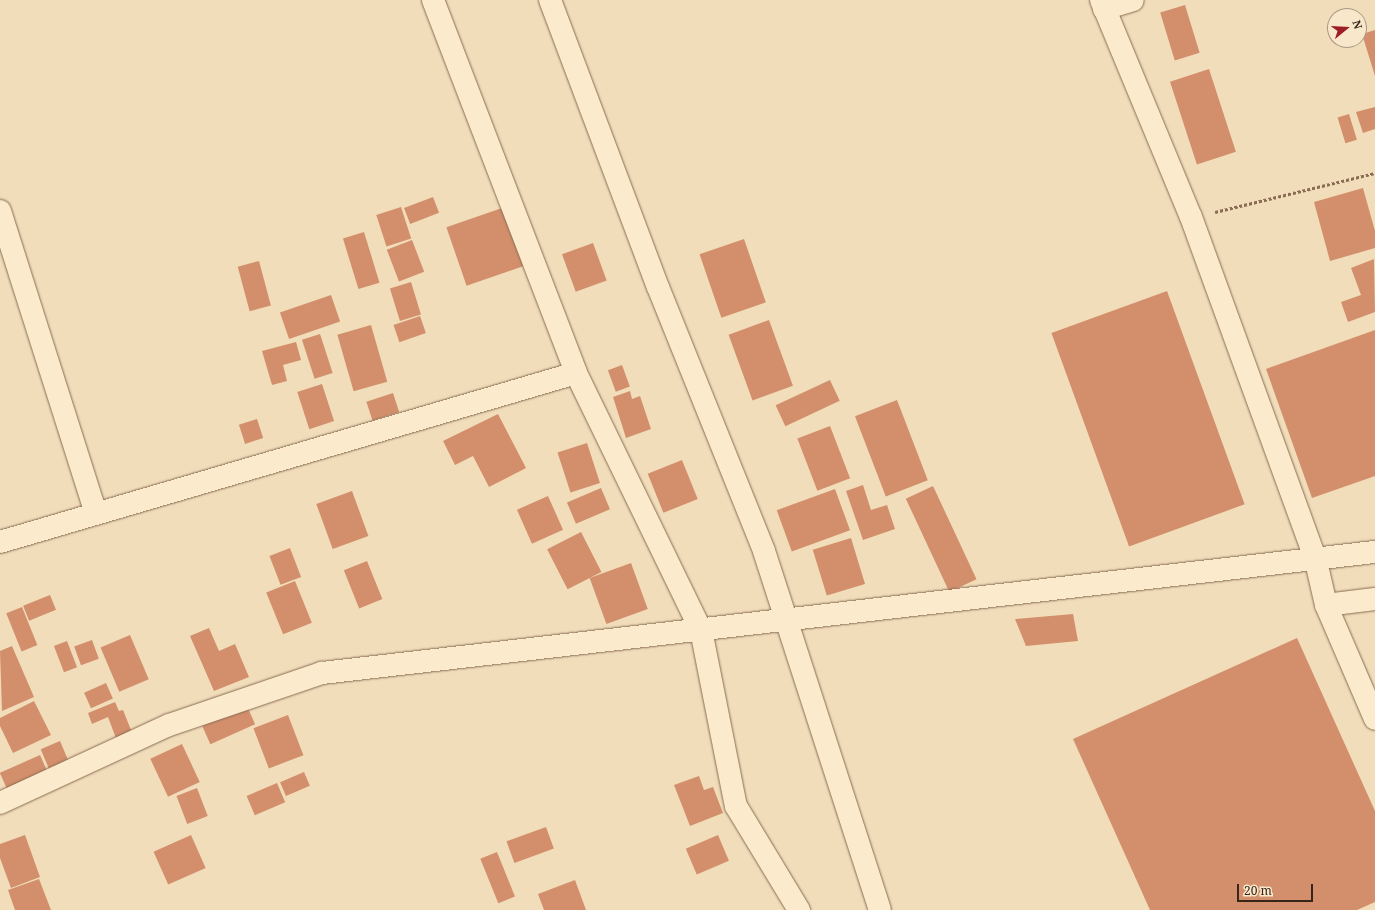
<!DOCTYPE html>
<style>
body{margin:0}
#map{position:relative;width:1375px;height:910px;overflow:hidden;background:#f1ddba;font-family:"Noto Serif",serif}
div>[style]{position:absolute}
.building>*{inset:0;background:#d38f6c;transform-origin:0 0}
.path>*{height:2.5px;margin-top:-1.25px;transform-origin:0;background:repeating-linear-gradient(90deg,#896c53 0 3px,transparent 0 5px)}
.roads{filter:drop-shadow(0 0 1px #896c53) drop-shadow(0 0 1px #896c53)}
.street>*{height:22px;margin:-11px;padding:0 11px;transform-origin:11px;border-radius:11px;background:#fceacd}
.secondary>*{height:22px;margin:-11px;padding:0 11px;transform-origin:11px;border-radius:11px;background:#fceacd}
span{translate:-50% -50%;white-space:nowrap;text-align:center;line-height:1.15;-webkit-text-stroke:4px #f8e7ca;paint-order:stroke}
.north{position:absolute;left:1327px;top:8px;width:40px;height:40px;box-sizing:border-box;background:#f8e7ca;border:1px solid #ab9983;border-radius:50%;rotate:72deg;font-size:11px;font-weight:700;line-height:16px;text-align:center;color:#372519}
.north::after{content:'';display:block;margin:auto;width:14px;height:18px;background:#9d1e28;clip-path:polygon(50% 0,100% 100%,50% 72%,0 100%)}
.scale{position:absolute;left:1237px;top:884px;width:76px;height:18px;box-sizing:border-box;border:2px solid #372519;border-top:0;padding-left:5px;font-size:12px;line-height:14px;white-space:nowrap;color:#372519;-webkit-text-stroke:3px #f8e7ca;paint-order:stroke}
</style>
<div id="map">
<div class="building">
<i style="left:1185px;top:5px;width:50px;height:26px;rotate:73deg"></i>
<i style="clip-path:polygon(1375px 30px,1375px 76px,1362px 34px)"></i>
<i style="left:1209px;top:69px;width:87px;height:41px;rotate:72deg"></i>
<i style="clip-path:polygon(1375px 107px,1375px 129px,1363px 133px,1356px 112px)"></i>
<i style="left:1349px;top:114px;width:27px;height:12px;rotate:73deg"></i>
<i style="clip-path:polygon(1363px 188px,1375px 231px,1375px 248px,1330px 261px,1314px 202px)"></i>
<i style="left:433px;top:197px;width:17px;height:31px;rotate:69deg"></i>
<i style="left:401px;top:207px;width:33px;height:26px;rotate:72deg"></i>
<i style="left:505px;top:207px;width:62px;height:62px;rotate:71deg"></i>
<i style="left:364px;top:232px;width:53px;height:22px;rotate:73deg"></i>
<i style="left:744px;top:239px;width:67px;height:47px;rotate:71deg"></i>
<i style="left:412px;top:240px;width:34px;height:27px;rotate:69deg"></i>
<i style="left:593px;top:243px;width:40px;height:33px;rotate:70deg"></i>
<i style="clip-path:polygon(1374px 259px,1375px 312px,1348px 322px,1341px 302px,1361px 295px,1351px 268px)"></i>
<i style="left:259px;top:261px;width:46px;height:22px;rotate:75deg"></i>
<i style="left:411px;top:282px;width:34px;height:22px;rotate:73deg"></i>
<i style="left:1167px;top:291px;width:227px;height:123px;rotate:70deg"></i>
<i style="left:331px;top:295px;width:28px;height:54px;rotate:71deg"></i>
<i style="left:420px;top:316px;width:18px;height:28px;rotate:71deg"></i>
<i style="left:769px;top:320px;width:70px;height:43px;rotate:70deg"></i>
<i style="left:371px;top:325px;width:59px;height:35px;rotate:74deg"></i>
<i style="clip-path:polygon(1375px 330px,1375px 476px,1312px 498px,1266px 369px)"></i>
<i style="left:320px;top:334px;width:41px;height:19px;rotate:72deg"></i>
<i style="clip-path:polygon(296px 342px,301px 360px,283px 365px,287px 381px,272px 385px,262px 351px)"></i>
<i style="left:622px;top:365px;width:23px;height:15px;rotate:70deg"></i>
<i style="left:830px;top:380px;width:23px;height:60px;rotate:65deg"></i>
<i style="left:322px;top:384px;width:39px;height:26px;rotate:72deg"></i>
<i style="clip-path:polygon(630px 391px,632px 399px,640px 396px,651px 429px,626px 438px,613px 397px)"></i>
<i style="left:393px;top:393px;width:20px;height:28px;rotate:72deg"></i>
<i style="left:897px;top:400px;width:86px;height:45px;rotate:69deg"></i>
<i style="clip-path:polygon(498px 414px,526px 468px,489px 487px,473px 456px,455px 465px,443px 441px)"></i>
<i style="left:257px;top:419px;width:20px;height:19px;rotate:72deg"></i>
<i style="left:830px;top:426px;width:56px;height:35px;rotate:69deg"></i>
<i style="left:587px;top:443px;width:42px;height:31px;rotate:72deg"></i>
<i style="left:682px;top:460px;width:42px;height:37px;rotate:68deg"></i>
<i style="clip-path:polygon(863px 485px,871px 510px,887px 505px,895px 529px,863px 540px,846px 491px)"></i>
<i style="left:933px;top:486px;width:103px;height:30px;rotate:65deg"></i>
<i style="left:601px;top:488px;width:23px;height:37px;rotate:67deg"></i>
<i style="left:835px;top:489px;width:44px;height:62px;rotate:70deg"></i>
<i style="left:352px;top:491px;width:48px;height:38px;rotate:70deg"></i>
<i style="left:548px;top:496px;width:37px;height:34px;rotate:66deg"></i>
<i style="left:581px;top:532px;width:45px;height:38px;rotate:63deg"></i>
<i style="left:851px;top:538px;width:48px;height:40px;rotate:73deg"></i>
<i style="left:290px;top:548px;width:31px;height:22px;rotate:69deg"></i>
<i style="left:367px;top:561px;width:41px;height:25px;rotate:68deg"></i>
<i style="left:631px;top:563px;width:49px;height:44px;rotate:70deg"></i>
<i style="left:295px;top:581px;width:45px;height:31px;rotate:68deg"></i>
<i style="left:50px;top:595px;width:16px;height:29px;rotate:68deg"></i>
<i style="left:22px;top:607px;width:41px;height:17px;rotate:68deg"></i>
<i style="clip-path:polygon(1073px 614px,1078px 641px,1026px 646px,1015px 619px)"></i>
<i style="clip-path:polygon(209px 628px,219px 651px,235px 644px,249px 677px,214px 691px,190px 636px)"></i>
<i style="left:130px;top:635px;width:48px;height:32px;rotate:67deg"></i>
<i style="clip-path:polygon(1297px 638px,1375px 811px,1375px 902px,1357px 910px,1150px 910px,1073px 739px)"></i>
<i style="left:92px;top:640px;width:20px;height:19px;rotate:70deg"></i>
<i style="left:67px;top:641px;width:28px;height:14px;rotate:69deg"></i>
<i style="clip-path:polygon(12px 646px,34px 697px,2px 711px,0 651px)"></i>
<i style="left:106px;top:683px;width:17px;height:24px;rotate:66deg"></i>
<i style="clip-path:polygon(34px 701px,51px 735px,13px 753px,0 726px,0 718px)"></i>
<i style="clip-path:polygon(115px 702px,119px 711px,123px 710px,133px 735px,117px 741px,108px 717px,92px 724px,88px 713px)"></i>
<i style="left:247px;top:706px;width:20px;height:49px;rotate:66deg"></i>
<i style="left:288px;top:715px;width:43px;height:37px;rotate:69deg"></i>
<i style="left:60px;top:741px;width:26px;height:21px;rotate:67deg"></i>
<i style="left:182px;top:744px;width:42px;height:35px;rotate:65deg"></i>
<i style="left:40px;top:755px;width:24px;height:44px;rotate:66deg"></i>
<i style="left:304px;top:772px;width:15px;height:26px;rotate:67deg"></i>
<i style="clip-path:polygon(699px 776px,704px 790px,713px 787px,723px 813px,690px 826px,674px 785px)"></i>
<i style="left:277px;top:783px;width:21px;height:33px;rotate:67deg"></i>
<i style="left:197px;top:788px;width:30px;height:22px;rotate:69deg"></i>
<i style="left:546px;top:827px;width:23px;height:42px;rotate:70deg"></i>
<i style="clip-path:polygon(25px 835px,40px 877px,11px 888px,0 858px,0 844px)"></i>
<i style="left:191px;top:835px;width:36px;height:41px;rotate:66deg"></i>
<i style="left:718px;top:835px;width:28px;height:35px;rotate:67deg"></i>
<i style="left:497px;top:852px;width:48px;height:18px;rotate:68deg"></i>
<i style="clip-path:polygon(39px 879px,51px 910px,15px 910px,8px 890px)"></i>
<i style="clip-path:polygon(575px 880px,586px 910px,544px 910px,538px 894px)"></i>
</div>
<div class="path">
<i style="left:1215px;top:212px;width:165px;rotate:-13.7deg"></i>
</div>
<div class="roads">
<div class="street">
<i style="left:433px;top:0;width:399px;rotate:69deg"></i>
<i style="left:576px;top:373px;width:286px;rotate:64.1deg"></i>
<i style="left:701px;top:630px;width:179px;rotate:78.8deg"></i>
<i style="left:736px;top:806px;width:122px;rotate:58.8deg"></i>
<i style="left:1101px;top:0;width:235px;rotate:67.5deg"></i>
<i style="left:1191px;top:217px;width:362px;rotate:70deg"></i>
<i style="left:1315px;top:557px;width:49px;rotate:77.1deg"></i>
<i style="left:1326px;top:605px;width:124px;rotate:66.7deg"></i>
<i style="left:1104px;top:9px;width:30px;rotate:-17deg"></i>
<i style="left:0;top:211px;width:317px;rotate:72.4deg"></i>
<i style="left:0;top:542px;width:600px;rotate:-16.35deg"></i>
<i style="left:1326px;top:605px;width:49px;rotate:-7deg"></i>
<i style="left:0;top:803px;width:186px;rotate:-24.8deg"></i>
<i style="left:169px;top:725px;width:162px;rotate:-18.8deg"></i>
</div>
<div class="secondary">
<i style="left:550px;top:0;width:307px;rotate:69.4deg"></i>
<i style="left:658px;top:287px;width:284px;rotate:68.1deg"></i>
<i style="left:764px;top:551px;width:377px;rotate:72.1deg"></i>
<i style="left:322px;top:673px;width:1060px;rotate:-6.56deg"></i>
</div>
</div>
<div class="north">N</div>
<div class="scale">20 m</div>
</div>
